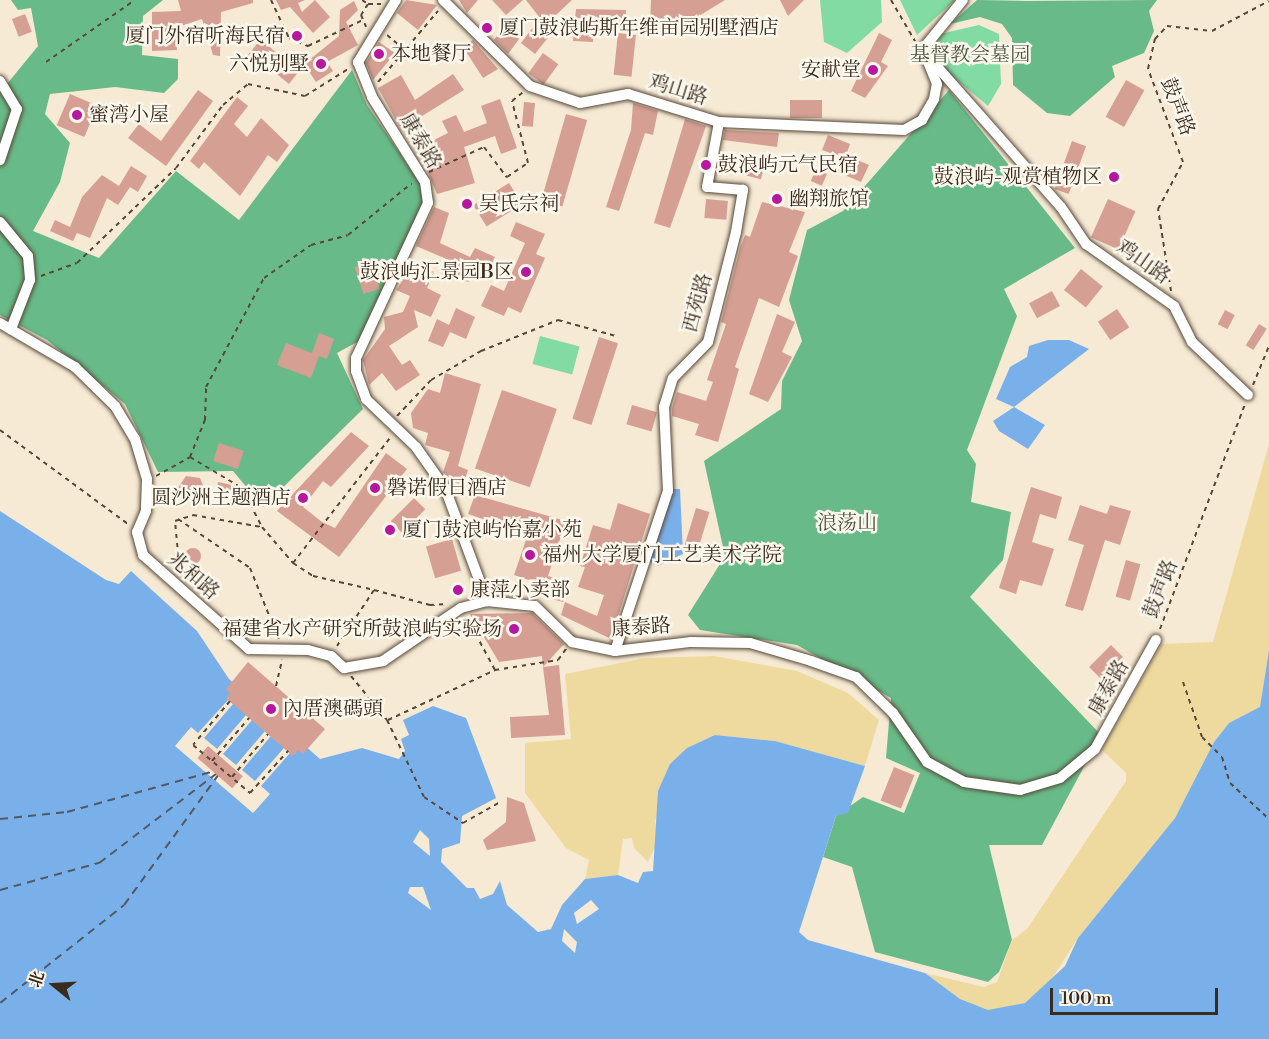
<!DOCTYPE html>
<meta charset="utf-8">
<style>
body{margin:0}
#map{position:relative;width:1269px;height:1039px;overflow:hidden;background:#f6ead4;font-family:"Libre Bodoni","Noto Serif SC",serif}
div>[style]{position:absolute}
.green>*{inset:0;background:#81dba2;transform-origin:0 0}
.forest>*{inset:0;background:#68bb88}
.sand>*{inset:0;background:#eeda9e}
.water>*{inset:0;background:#7ab0e9}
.pier>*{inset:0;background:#f6ead4}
.ferry>*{height:1.5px;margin-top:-0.75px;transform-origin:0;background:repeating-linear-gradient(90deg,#515965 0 8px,transparent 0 14px)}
.building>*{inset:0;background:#d59f93;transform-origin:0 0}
.round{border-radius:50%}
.path>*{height:2px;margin-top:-1px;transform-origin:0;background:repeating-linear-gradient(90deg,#574739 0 4.5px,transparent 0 9px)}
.roads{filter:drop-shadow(0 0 2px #574739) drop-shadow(0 0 2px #574739)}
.street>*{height:10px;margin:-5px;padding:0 5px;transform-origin:5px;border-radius:5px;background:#fff}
.dots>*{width:16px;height:16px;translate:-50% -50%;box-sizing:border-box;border:3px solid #fbf7ec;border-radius:50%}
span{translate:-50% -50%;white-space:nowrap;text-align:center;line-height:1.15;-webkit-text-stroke:5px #fbf7ec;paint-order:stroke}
.poi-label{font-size:20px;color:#3b2a1e}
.left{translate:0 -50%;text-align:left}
.right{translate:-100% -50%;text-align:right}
.park-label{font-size:20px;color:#4c563f}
.street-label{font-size:20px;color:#3b2a1e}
.north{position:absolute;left:24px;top:955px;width:60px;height:60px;-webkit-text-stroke:4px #fbf7ec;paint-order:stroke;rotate:288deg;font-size:16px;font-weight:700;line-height:24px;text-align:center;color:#3b2a1e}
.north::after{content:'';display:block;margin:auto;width:21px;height:27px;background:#3b2a1e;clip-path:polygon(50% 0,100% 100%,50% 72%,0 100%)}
.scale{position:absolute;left:1050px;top:988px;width:168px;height:27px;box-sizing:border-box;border:3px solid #3b2a1e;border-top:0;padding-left:8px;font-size:18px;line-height:21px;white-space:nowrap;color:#3b2a1e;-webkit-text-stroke:4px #fbf7ec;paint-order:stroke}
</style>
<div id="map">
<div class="green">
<i style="clip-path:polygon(820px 0,881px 0,882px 22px,847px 53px,824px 42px)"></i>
<i style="clip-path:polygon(900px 0,955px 0,917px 35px)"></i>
<i style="clip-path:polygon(979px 25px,999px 34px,1001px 84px,988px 106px,946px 71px,934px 52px,940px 34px)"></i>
<i style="left:540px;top:336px;width:41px;height:29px;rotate:15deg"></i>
</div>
<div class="forest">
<i style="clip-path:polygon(11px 0,163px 0,143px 16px,142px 55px,178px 59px,178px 79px,164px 93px,115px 87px,50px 94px,45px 114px,70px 143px,60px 182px,33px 231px,99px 258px,176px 171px,239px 220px,352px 70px,367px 105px,423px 187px,424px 205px,359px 341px,337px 353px,363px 409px,263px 507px,233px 471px,158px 472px,125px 404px,47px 340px,0 315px,0 81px,7px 84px,38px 46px,31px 8px,18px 10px)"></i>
<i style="clip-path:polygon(977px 0,1026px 1px,1157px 0,1149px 11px,1154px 31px,1144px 53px,1112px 66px,1115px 77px,1070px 116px,1047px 113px,1013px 85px,1012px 38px,1002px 24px,980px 17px,950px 24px)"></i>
<i style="clip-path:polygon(949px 90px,1075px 248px,1004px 289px,1017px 316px,967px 450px,976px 464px,971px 502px,1011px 512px,1003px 560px,970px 597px,1101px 735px,1042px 845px,989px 845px,1012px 940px,999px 972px,988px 982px,875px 952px,852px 867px,823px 857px,836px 816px,863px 797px,904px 813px,920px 773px,886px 758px,891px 698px,797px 645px,700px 630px,688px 615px,725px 556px,704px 461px,781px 409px,782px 381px,802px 341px,789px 300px,807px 230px,843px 211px)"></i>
</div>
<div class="sand">
<i style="clip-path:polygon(1269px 444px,1269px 650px,1260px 708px,1229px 723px,1214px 742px,1175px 818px,1078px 938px,1049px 983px,1025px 1003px,988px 1011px,960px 1000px,925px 973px,984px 987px,997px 982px,1012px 940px,1027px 929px,1126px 781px,1126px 773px,1102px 750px,1162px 644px,1213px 642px)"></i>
<i style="clip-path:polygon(714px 656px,797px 671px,848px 693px,879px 720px,865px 766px,775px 741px,715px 735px,655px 820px,658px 852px,654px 849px,648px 862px,634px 848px,632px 838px,623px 839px,618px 875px,585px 879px,589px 860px,566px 848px,525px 793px,525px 743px,571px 739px,565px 674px,645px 658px)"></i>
</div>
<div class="water">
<i style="clip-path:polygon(1048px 340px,1069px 340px,1089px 349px,1014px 407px,1045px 425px,1028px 449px,999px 431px,993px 421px,1014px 407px,996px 399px,1010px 367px,1027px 357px,1029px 346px)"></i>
<i style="clip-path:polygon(673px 489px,680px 489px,683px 554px,658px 566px,649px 562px)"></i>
<i style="clip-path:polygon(evenodd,0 511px,106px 580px,119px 584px,131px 571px,197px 631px,229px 679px,320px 759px,362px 748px,399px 759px,405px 751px,401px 739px,409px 735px,403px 720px,433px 706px,466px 718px,496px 798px,462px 816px,460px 843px,442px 849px,441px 862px,467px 888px,474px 888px,480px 899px,493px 894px,500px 881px,507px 905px,538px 932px,551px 929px,562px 905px,585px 879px,618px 875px,638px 883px,643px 872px,653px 871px,658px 791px,670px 764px,687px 748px,715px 735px,775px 741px,865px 766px,848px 813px,836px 816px,799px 932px,808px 940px,925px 973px,960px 999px,988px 1010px,1025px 1003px,1065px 966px,1078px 938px,1175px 818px,1214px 742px,1229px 723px,1260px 707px,1269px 650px,1269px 1039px,0 1039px,0 511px,420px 830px,429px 839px,430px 856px,413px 842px,420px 830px,0 511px,410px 887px,423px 887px,431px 910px,408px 893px,410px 887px,0 511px,591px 900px,599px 909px,577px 924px,574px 913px,591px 900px,0 511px,564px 929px,577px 942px,575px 953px,562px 941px,564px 929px)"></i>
</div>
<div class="pier">
<i style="clip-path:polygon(228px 700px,233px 704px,204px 738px,217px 749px,246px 715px,252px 720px,223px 754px,236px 765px,265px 731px,271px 736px,242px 770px,255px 781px,284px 748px,290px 753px,261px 786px,270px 794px,253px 813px,175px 746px,191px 727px,198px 733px)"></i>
</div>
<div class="ferry">
<i style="left:0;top:819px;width:67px;rotate:-6deg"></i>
<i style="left:67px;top:812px;width:154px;rotate:-15.5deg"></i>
<i style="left:0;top:890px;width:103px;rotate:-15.3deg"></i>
<i style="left:99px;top:863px;width:148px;rotate:-37.3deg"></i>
<i style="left:0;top:1003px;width:158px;rotate:-38.3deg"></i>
<i style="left:124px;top:905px;width:160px;rotate:-54.1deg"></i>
</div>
<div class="building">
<i style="clip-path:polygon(178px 0,253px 0,253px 3px,221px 12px,220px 56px,213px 55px,202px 19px,175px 28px,177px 50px,152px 51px,152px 12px,181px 11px)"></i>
<i style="clip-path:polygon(276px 0,305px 0,298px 3px,302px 12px,315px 0,330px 17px,313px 33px,290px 7px,281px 10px)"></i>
<i style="clip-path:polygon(406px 0,437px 5px,418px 30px,397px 13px)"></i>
<i style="clip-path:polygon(459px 0,478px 0,467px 13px)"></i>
<i style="clip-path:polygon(492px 0,523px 0,506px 15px)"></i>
<i style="clip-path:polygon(526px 0,572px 0,542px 28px,550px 35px,535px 54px,521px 43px,540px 18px)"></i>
<i style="clip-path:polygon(651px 0,725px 0,684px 25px,650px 27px)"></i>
<i style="clip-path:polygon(780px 0,804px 0,788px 16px)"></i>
<i style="clip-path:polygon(354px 1px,358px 10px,346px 22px,358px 45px,327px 62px,333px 71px,316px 82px,304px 64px,339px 36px,340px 10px)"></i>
<i style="clip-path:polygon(576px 9px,626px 10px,625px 25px,594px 23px,593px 42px,573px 41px)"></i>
<i style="left:25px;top:14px;width:19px;height:14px;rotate:69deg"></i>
<i style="clip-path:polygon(506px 23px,522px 35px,508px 54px,494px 40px)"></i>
<i style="left:618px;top:33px;width:18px;height:42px;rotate:6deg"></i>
<i style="clip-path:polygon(879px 33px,892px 40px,881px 62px,888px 66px,865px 98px,851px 91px)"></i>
<i style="clip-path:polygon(261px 39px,283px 59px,271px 69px,247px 56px)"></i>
<i style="clip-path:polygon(473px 40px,498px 69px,483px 78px,463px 47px)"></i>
<i style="clip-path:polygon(379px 42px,395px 53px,373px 80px,366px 63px)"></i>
<i style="left:543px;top:53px;width:19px;height:25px;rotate:36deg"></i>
<i style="clip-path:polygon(289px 63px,299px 71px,289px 84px,273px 71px)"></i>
<i style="clip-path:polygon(453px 74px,464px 90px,401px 129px,378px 88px,401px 75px,415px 100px)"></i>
<i style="left:1126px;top:80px;width:21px;height:42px;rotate:29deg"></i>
<i style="clip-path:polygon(198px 90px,213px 101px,166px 166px,128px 138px,139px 124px,161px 141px)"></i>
<i style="left:70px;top:94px;width:30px;height:34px;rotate:23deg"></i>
<i style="clip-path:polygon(237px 97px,248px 106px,234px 124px,247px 137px,261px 118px,289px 145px,277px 162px,268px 155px,240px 196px,204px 162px,199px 169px,190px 161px)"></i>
<i style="clip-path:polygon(500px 99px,517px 148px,501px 154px,495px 136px,464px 147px,475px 183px,437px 194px,418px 148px,448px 133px,442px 121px,456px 115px,464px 132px,487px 123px,481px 106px)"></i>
<i style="left:790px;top:100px;width:32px;height:18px"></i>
<i style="left:524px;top:102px;width:11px;height:24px;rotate:5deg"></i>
<i style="clip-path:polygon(633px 103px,658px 111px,653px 135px,645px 133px,619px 211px,606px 207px,631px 130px)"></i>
<i style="left:566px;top:114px;width:22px;height:90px;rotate:16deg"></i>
<i style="clip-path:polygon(685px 119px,706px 126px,670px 228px,654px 223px)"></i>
<i style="clip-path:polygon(725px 130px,779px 133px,777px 147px,723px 140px)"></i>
<i style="clip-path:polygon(828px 135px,850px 144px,846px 155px,869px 165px,861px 182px,833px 170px,839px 156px,822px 150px)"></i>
<i style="left:1072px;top:141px;width:15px;height:51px;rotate:20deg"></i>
<i style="left:743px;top:157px;width:23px;height:17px;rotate:15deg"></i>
<i style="clip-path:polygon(131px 166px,147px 176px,138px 192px,130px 187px,118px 205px,107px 198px,90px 238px,77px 233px,73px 241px,50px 231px,55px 220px,70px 227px,82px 197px,102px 175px,119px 186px)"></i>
<i style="left:816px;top:169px;width:12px;height:13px;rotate:24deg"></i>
<i style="left:509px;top:183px;width:25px;height:42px;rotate:58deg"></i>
<i style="left:706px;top:199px;width:22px;height:19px;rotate:5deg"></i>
<i style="left:1108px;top:199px;width:30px;height:42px;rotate:24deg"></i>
<i style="clip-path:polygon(762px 202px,805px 212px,789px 252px,798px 256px,779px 307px,759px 298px,735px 367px,739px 369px,718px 442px,695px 435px,699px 424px,672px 416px,672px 408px,677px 392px,706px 401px,713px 382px,707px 380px,726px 324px,721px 322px,740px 248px,745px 235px,750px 237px)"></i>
<i style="clip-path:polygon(434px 207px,449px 213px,440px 243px,470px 257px,475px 248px,495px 257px,486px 278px,473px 272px,468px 282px,443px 272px,449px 260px,416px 246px)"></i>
<i style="clip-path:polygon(516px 222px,545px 234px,536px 254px,545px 258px,521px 313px,508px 307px,504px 316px,481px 306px,491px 285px,504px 291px,525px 243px,510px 236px)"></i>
<i style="left:371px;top:262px;width:28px;height:17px;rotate:72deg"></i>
<i style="clip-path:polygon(415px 264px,434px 272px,427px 288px,441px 295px,431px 317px,414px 310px,418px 327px,389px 346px,402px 365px,410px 360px,420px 375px,396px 391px,382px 373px,369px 385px,363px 360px,385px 329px,384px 317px,403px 312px,410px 296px,396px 290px)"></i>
<i style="left:1081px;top:269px;width:28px;height:27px;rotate:39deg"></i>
<i style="left:1052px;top:291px;width:17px;height:26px;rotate:62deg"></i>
<i style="clip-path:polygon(456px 308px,475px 317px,466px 339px,450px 332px,443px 347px,428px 341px,437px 319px,449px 325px)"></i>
<i style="left:1117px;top:309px;width:22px;height:23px;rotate:56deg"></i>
<i style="left:1225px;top:310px;width:11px;height:16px;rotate:27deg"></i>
<i style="clip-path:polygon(777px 314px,795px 322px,782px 352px,792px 357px,768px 402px,749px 394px)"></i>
<i style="left:1259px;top:324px;width:9px;height:25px;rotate:32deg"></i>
<i style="clip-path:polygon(319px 333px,334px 339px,327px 359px,319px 356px,311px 378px,277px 365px,286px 343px,312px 353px)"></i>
<i style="left:599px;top:337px;width:20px;height:86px;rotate:18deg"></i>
<i style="clip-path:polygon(445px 373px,481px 384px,458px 466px,468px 470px,462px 488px,443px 472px,450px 452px,425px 445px,428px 433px,413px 428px,411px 413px,428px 389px,440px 393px)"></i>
<i style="left:502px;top:390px;width:58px;height:83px;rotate:19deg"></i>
<i style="left:632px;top:405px;width:26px;height:20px;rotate:16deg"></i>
<i style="clip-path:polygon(351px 432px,369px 446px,331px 487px,323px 481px,303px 507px,322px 522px,335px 528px,386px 453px,407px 469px,339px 557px,277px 511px)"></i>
<i style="left:219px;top:443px;width:26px;height:19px;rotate:18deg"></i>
<i style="clip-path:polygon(186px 476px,200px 478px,205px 490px,194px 501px,178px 488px)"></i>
<i style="left:218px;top:482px;width:19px;height:14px;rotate:12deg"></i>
<i style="clip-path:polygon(1031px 487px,1062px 497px,1056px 519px,1040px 514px,1032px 542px,1054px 549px,1042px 586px,1020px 580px,1016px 594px,999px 588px)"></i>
<i style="clip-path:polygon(475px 495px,566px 521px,548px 576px,569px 583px,563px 602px,548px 598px,552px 588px,514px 575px,528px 534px,468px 514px)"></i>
<i style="left:414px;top:498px;width:16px;height:33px;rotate:45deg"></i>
<i style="clip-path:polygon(618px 503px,650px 514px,611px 639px,561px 615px,565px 602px,597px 616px,604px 595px,578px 587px,585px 567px,580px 566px,593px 525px,610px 530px)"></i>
<i style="clip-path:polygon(1080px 505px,1107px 514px,1110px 505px,1131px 511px,1120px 545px,1105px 540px,1083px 611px,1065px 606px,1084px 545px,1068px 540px)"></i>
<i style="left:696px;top:508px;width:14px;height:45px;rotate:17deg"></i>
<i style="left:452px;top:539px;width:33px;height:27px;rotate:74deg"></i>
<i class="round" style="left:185px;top:548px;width:16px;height:16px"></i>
<i style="left:1126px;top:560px;width:15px;height:38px;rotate:16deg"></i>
<i style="clip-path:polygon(532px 613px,564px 644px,543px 667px,542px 656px,499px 662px,470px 614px)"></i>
<i style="left:1111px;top:645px;width:17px;height:31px;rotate:45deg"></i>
<i style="clip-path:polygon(248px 662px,325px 729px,303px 754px,298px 750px,293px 756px,226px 698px,230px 693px,226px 689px)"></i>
<i style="clip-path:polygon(559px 665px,565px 735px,511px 738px,510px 717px,549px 715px,543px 667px)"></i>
<i style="left:208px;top:746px;width:46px;height:16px;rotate:41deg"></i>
<i style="left:894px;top:767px;width:22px;height:36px;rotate:22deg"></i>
<i style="clip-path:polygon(507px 797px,524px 803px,536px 841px,487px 850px,483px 840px,506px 822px)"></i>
</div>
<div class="path">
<i style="left:271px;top:0;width:42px;rotate:64.7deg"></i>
<i style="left:289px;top:38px;width:21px;rotate:23deg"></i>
<i style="left:308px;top:46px;width:61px;rotate:-25.3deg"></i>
<i style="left:362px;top:0;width:7px;rotate:34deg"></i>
<i style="left:368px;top:4px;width:13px;rotate:122deg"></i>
<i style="left:361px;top:15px;width:13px;rotate:67deg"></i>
<i style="left:891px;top:0;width:48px;rotate:59.7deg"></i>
<i style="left:368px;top:4px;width:13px"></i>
<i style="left:387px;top:35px;width:23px;rotate:40deg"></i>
<i style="left:46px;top:62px;width:108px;rotate:-34.9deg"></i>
<i style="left:378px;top:82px;width:93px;rotate:-49.8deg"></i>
<i style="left:429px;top:172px;width:60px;rotate:-24.4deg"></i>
<i style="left:484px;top:147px;width:38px;rotate:53deg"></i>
<i style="left:507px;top:177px;width:25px;rotate:-34deg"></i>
<i style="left:528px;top:163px;width:64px;rotate:-104.5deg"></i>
<i style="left:512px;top:101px;width:14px;rotate:-39deg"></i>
<i style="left:41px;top:276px;width:38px;rotate:-20deg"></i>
<i style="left:77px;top:263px;width:137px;rotate:-43.8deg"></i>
<i style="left:176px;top:168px;width:79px;rotate:-53.3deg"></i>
<i style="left:223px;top:105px;width:33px;rotate:-40deg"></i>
<i style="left:248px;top:84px;width:58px;rotate:11.9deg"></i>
<i style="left:305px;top:96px;width:51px;rotate:-32.1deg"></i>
<i style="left:1171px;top:291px;width:83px;rotate:-99deg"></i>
<i style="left:1158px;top:209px;width:53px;rotate:-62deg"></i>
<i style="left:1183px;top:162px;width:99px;rotate:-110.6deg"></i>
<i style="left:1148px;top:69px;width:31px;rotate:-77deg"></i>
<i style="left:1155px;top:39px;width:18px;rotate:-47deg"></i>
<i style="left:1167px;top:26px;width:45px;rotate:6.3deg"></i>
<i style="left:1212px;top:31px;width:64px;rotate:-27.8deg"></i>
<i style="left:1253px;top:385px;width:42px;rotate:-67.7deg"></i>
<i style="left:397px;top:416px;width:50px;rotate:-46.6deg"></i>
<i style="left:431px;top:380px;width:58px;rotate:-30.1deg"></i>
<i style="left:481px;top:351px;width:83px;rotate:-21.9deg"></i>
<i style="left:558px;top:320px;width:60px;rotate:15.4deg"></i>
<i style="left:0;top:430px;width:159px;rotate:36.3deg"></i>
<i style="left:190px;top:457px;width:61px;rotate:30.8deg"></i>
<i style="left:242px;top:488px;width:44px;rotate:62.9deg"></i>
<i style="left:156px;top:476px;width:39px;rotate:-29deg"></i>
<i style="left:190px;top:457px;width:40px;rotate:-68deg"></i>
<i style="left:205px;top:420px;width:33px;rotate:-88deg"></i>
<i style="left:206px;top:387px;width:123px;rotate:-62deg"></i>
<i style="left:264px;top:278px;width:57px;rotate:-35.1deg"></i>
<i style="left:311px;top:245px;width:38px;rotate:-15deg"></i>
<i style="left:348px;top:235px;width:82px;rotate:-39.1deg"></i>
<i style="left:178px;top:519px;width:87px;rotate:34.2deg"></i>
<i style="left:250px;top:568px;width:78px;rotate:68.1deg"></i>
<i style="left:293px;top:563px;width:158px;rotate:-52.2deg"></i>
<i style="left:180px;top:574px;width:53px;rotate:-95.4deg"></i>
<i style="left:175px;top:521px;width:19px;rotate:-18deg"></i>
<i style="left:193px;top:515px;width:70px;rotate:9.9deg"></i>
<i style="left:262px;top:527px;width:48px;rotate:49.3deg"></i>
<i style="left:293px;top:563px;width:24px;rotate:33deg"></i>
<i style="left:313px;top:576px;width:63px;rotate:12.9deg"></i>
<i style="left:374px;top:590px;width:67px;rotate:123.5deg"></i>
<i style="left:374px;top:590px;width:58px;rotate:15deg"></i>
<i style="left:430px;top:605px;width:17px;rotate:-3deg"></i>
<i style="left:467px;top:618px;width:59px;rotate:61.7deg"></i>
<i style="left:1160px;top:629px;width:241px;rotate:-69.3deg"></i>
<i style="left:351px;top:676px;width:57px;rotate:50.7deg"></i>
<i style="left:387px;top:720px;width:85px;rotate:64.3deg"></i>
<i style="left:424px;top:797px;width:47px;rotate:33.7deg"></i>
<i style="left:463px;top:823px;width:45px;rotate:-29.4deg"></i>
<i style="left:1183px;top:682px;width:58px;rotate:70.9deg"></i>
<i style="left:1202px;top:737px;width:28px;rotate:45deg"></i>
<i style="left:1222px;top:757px;width:27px;rotate:73deg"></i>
<i style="left:1230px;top:783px;width:53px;rotate:42.7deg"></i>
<i style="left:276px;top:686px;width:27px;rotate:-77deg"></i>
<i style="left:230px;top:701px;width:57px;rotate:130.1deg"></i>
<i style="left:193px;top:745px;width:75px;rotate:40.1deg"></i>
<i style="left:250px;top:793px;width:57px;rotate:-47.9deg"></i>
<i style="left:388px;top:720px;width:118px;rotate:-25deg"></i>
<i style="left:495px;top:670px;width:64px;rotate:-9deg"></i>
<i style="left:558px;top:660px;width:14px;rotate:-54deg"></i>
<i style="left:212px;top:761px;width:57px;rotate:-49.3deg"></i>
<i style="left:232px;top:777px;width:56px;rotate:-50.1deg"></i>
</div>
<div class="roads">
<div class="street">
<i style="left:396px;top:0;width:73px;rotate:121.5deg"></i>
<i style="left:358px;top:62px;width:38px;rotate:68deg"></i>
<i style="left:372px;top:97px;width:100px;rotate:58.1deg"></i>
<i style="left:425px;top:182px;width:21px;rotate:82deg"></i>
<i style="left:428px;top:203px;width:171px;rotate:114.9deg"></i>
<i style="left:356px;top:358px;width:13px;rotate:90deg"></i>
<i style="left:356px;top:371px;width:30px;rotate:70deg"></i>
<i style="left:366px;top:399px;width:69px;rotate:43.8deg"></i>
<i style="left:416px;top:447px;width:50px;rotate:54.7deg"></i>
<i style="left:445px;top:488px;width:121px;rotate:69.6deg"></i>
<i style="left:487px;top:601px;width:48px;rotate:5.9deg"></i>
<i style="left:535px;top:606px;width:52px;rotate:44.2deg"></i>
<i style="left:572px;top:642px;width:44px;rotate:11.8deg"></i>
<i style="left:615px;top:651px;width:77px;rotate:-6.8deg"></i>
<i style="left:691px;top:642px;width:59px;rotate:1deg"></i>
<i style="left:750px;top:643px;width:64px;rotate:16.4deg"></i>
<i style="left:811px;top:661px;width:48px;rotate:19.6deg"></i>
<i style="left:856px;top:677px;width:52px;rotate:44.2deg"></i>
<i style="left:893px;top:713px;width:60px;rotate:55.2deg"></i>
<i style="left:927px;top:762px;width:42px;rotate:28.4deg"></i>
<i style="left:964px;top:782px;width:57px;rotate:8.1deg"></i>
<i style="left:1020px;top:790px;width:42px;rotate:-16.7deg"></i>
<i style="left:1060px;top:778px;width:45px;rotate:-39.6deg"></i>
<i style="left:1095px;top:749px;width:125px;rotate:-60.8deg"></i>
<i style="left:443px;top:0;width:122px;rotate:44.7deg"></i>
<i style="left:530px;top:86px;width:53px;rotate:18.8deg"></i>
<i style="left:580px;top:103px;width:49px;rotate:-10.6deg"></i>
<i style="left:628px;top:94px;width:95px;rotate:17.1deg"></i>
<i style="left:719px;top:122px;width:185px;rotate:2.5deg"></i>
<i style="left:904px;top:130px;width:21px;rotate:-29deg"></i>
<i style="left:922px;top:120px;width:24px;rotate:-60deg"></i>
<i style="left:934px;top:99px;width:15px;rotate:-79deg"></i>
<i style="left:937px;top:84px;width:38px;rotate:-112deg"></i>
<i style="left:923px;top:49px;width:63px;rotate:-50.8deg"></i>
<i style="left:933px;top:62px;width:193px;rotate:48.6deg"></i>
<i style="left:1061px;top:207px;width:45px;rotate:56deg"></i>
<i style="left:1086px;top:244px;width:108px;rotate:35.2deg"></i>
<i style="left:1174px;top:306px;width:40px;rotate:63.4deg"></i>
<i style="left:1192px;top:342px;width:77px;rotate:43.4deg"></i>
<i style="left:0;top:81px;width:33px;rotate:59deg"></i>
<i style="left:17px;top:109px;width:54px;rotate:108.4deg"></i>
<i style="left:0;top:222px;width:44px;rotate:50.5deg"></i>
<i style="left:28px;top:256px;width:24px;rotate:85deg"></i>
<i style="left:30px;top:280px;width:53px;rotate:111.2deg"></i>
<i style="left:0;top:323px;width:87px;rotate:30.4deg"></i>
<i style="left:75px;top:367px;width:56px;rotate:44.3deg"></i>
<i style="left:115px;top:406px;width:39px;rotate:59deg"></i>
<i style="left:135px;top:439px;width:42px;rotate:73.3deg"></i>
<i style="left:147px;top:479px;width:32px;rotate:92deg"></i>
<i style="left:146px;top:511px;width:23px;rotate:113deg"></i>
<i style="left:137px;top:532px;width:24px;rotate:75deg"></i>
<i style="left:143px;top:555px;width:142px;rotate:41.6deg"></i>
<i style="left:249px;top:649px;width:59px;rotate:1deg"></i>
<i style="left:308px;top:650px;width:24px;rotate:15deg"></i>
<i style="left:331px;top:656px;width:18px;rotate:43deg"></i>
<i style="left:344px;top:668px;width:40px;rotate:-10deg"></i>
<i style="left:383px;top:661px;width:94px;rotate:-34.2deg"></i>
<i style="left:461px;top:608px;width:27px;rotate:-15deg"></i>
<i style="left:615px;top:651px;width:169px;rotate:-71.7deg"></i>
<i style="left:668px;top:491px;width:84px;rotate:-92.7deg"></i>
<i style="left:664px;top:407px;width:30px;rotate:-73deg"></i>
<i style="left:673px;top:378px;width:50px;rotate:-45.8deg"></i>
<i style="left:708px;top:342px;width:114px;rotate:-75.7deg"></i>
<i style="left:736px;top:232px;width:43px;rotate:-80.5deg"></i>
<i style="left:743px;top:190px;width:36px;rotate:-175deg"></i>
<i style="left:707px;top:187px;width:66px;rotate:-79.5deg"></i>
</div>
</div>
<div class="dots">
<i style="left:487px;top:28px;background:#b5179e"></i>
<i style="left:297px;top:36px;background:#b5179e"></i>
<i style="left:379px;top:54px;background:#b5179e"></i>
<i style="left:321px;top:64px;background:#b5179e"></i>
<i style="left:873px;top:70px;background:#b5179e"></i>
<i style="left:77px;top:115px;background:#b5179e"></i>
<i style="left:706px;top:165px;background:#b5179e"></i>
<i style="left:1114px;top:177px;background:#b5179e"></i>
<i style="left:777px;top:199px;background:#b5179e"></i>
<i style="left:467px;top:204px;background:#b5179e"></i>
<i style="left:526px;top:272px;background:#b5179e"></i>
<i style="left:375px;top:488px;background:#b5179e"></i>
<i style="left:303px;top:498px;background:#b5179e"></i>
<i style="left:390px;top:530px;background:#b5179e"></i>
<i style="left:530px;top:555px;background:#b5179e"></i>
<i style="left:458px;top:590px;background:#b5179e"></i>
<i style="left:514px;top:629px;background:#b5179e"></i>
<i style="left:271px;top:709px;background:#b5179e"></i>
</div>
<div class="poi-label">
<span class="left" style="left:499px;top:28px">厦门鼓浪屿斯年维亩园别墅酒店</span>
<span class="right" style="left:285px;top:36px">厦门外宿听海民宿</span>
<span class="left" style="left:391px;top:54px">本地餐厅</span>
<span class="right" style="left:309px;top:64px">六悦别墅</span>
<span class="right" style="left:861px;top:70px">安献堂</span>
<span class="left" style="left:89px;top:115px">蜜湾小屋</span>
<span class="left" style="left:718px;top:165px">鼓浪屿元气民宿</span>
<span class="right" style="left:1102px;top:177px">鼓浪屿-观赏植物区</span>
<span class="left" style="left:789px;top:199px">幽翔旅馆</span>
<span class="left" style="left:479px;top:204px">吴氏宗祠</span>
<span class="right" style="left:514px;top:272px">鼓浪屿汇景园B区</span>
<span class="left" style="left:387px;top:488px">磐诺假日酒店</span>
<span class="right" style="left:291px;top:498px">圆沙洲主题酒店</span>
<span class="left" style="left:402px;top:530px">厦门鼓浪屿怡嘉小苑</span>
<span class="left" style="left:542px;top:555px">福州大学厦门工艺美术学院</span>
<span class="left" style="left:470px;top:590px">康萍小卖部</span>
<span class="right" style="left:502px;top:629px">福建省水产研究所鼓浪屿实验场</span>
<span class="left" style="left:283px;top:709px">內厝澳碼頭</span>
</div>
<div class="park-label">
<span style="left:970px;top:55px">基督教会墓园</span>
<span style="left:847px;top:523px">浪荡山</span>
</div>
<div class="street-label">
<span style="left:678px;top:90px;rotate:17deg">鸡山路</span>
<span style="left:1177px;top:107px;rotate:69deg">鼓声路</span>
<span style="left:420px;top:141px;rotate:59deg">康泰路</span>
<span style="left:1143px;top:262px;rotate:35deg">鸡山路</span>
<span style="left:698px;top:303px;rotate:-75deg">西苑路</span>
<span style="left:193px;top:576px;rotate:41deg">兆和路</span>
<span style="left:1161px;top:589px;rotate:-69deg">鼓声路</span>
<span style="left:641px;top:628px;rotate:-4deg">康泰路</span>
<span style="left:1109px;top:688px;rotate:-61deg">康泰路</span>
</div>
<div class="north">北</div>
<div class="scale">100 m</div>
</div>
